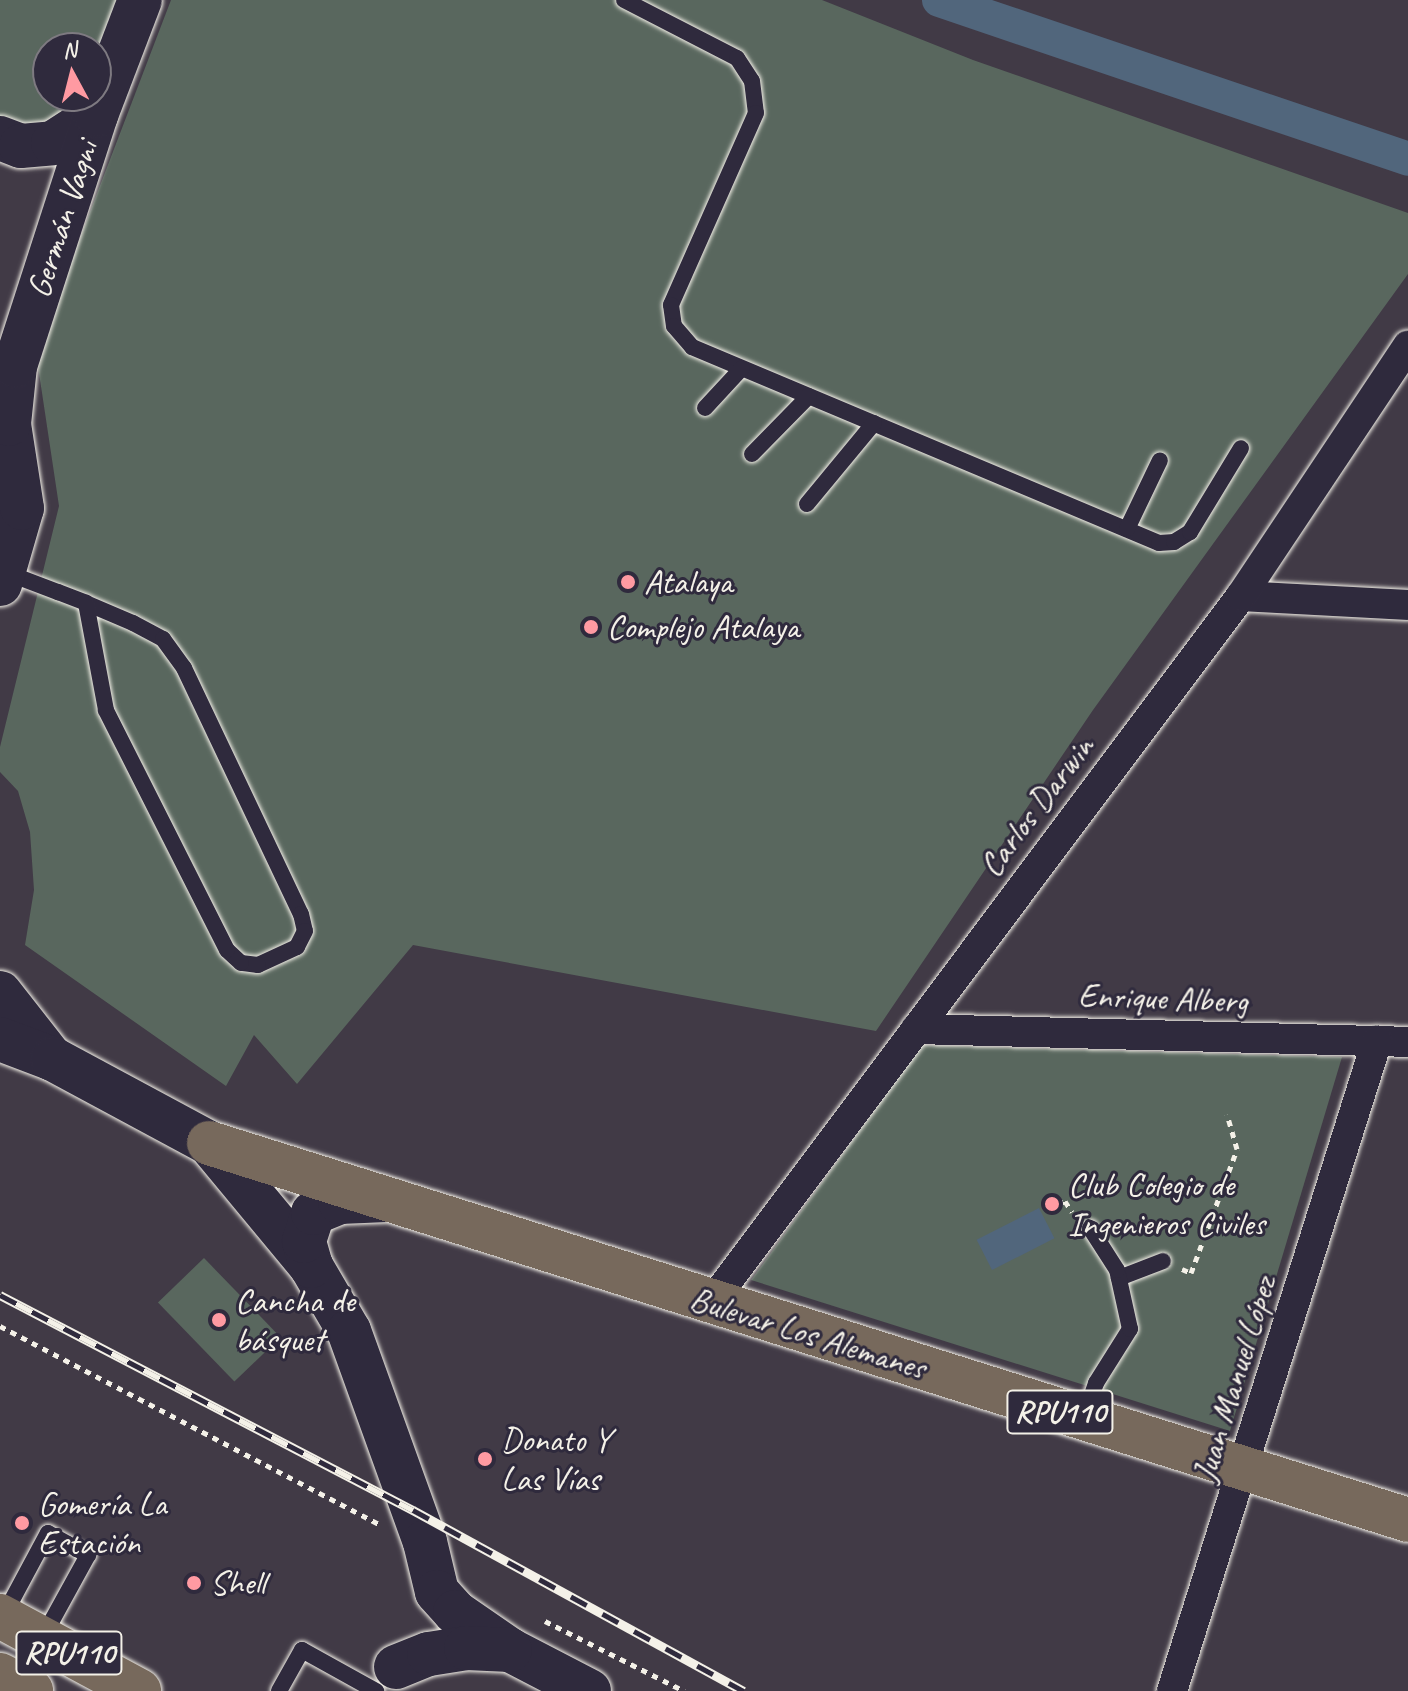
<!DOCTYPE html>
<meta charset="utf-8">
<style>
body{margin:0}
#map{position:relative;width:1408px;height:1691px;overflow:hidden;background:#413a46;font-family:Caveat,sans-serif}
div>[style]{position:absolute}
.green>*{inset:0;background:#59675e;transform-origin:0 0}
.water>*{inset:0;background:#51667c;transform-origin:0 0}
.canal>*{height:34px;margin:-17px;padding:0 17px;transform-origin:17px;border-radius:17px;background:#51667c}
.path>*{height:5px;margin-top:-2.5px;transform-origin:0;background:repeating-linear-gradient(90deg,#f4f1e8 0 6px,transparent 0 12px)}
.roads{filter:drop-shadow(0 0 2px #f4f1e8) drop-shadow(0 0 2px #f4f1e8)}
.lane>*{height:16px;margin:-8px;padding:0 8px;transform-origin:8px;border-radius:8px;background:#2f2a3d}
.street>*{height:30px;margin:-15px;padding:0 15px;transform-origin:15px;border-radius:15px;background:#2f2a3d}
.secondary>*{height:44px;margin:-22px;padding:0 22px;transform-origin:22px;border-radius:22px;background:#2f2a3d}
.primary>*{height:44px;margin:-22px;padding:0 22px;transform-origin:22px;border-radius:22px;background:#77695c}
.rail>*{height:9px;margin-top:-4.5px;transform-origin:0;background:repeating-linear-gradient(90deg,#2f2a3d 0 18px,#f4f1e8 0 36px);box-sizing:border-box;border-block:2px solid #f4f1e8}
.dots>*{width:22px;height:22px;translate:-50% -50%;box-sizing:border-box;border:4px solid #2f2a3d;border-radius:50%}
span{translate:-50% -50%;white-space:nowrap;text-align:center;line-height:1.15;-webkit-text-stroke:6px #2f2a3d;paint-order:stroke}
.shield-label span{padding:2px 6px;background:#2f2a3d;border:2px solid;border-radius:6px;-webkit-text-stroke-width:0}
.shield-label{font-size:32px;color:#f4f1e8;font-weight:700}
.street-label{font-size:34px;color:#f4f1e8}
.poi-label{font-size:34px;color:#f4f1e8}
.left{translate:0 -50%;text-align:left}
.north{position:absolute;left:32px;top:32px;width:80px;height:80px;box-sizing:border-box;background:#2f2a3d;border:2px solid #7e7a81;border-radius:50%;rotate:353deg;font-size:22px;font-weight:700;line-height:32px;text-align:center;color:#f4f1e8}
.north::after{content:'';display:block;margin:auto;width:28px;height:36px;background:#ff9aa2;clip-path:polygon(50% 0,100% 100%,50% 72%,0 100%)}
</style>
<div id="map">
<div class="green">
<i style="clip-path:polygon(0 0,122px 0,96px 69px,96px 48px,48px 48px,48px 96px,87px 96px,70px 127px,0 127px)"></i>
<i style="clip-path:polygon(171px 0,822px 0,973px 60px,1408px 213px,1408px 274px,1093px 710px,876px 1031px,413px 945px,297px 1084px,254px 1035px,226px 1086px,25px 945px,34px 890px,30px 832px,18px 791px,0 772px,0 747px,59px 506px,36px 353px)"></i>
<i style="clip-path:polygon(922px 1045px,1342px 1057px,1230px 1431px,751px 1280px)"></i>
<i style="left:204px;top:1258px;width:110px;height:64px;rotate:46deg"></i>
</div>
<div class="water">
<i style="left:1039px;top:1208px;width:34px;height:70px;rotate:63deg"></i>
</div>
<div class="canal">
<i style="left:939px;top:0;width:495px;rotate:18.7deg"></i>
</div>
<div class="path">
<i style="left:1058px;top:1204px;width:8px;rotate:-23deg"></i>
<i style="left:1065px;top:1201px;width:13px;rotate:58deg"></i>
<i style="left:1182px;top:1269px;width:10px;rotate:24deg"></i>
<i style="left:1191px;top:1273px;width:132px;rotate:-69.6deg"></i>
<i style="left:1237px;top:1149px;width:36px;rotate:-106deg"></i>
<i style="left:0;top:1326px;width:428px;rotate:27.6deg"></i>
<i style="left:545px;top:1621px;width:156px;rotate:26.7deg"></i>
</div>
<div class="roads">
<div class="lane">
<i style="left:624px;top:0;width:127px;rotate:27.2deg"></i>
<i style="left:737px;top:58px;width:27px;rotate:57deg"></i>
<i style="left:752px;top:81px;width:32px;rotate:83deg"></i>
<i style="left:756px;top:113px;width:210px;rotate:113.9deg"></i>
<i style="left:671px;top:305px;width:21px;rotate:82deg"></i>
<i style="left:674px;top:326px;width:28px;rotate:49deg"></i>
<i style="left:692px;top:347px;width:506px;rotate:22.77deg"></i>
<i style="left:1159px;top:543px;width:15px;rotate:-4deg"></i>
<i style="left:1174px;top:542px;width:19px;rotate:-32deg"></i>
<i style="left:1190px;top:532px;width:98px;rotate:-58.7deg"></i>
<i style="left:705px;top:408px;width:54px;rotate:-47.2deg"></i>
<i style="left:752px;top:454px;width:81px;rotate:-45.5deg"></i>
<i style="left:807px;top:504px;width:105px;rotate:-50.4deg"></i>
<i style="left:1127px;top:529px;width:76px;rotate:-64.4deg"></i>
<i style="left:5px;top:572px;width:57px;rotate:20.7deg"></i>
<i style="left:58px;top:592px;width:30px;rotate:21deg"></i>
<i style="left:86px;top:603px;width:51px;rotate:23.1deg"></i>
<i style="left:133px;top:623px;width:34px;rotate:28deg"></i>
<i style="left:163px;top:639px;width:36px;rotate:54deg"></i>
<i style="left:184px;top:668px;width:272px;rotate:64.6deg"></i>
<i style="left:301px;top:914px;width:17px;rotate:77deg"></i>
<i style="left:305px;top:931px;width:18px;rotate:117deg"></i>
<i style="left:297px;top:947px;width:43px;rotate:155.2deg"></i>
<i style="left:258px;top:965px;width:17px;rotate:-173deg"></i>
<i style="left:241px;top:963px;width:19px;rotate:-137deg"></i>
<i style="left:227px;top:950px;width:269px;rotate:-116.8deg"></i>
<i style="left:106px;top:710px;width:109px;rotate:-100.6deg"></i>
<i style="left:1119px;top:1278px;width:47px;rotate:-21.1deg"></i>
<i style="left:1084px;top:1418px;width:37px;rotate:-71deg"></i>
<i style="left:1096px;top:1383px;width:64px;rotate:-57.8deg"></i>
<i style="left:1130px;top:1329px;width:60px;rotate:-102.4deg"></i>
<i style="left:1117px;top:1270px;width:50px;rotate:-122.7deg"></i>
<i style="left:4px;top:1615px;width:93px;rotate:-61.8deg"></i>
<i style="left:48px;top:1533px;width:46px;rotate:28.8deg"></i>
<i style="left:88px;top:1555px;width:94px;rotate:118.8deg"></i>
<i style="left:279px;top:1691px;width:47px;rotate:-60.7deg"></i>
<i style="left:302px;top:1650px;width:85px;rotate:29deg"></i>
</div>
<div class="street">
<i style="left:1241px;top:596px;width:167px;rotate:3.1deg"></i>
<i style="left:916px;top:1029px;width:492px;rotate:1.5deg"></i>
<i style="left:711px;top:1303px;width:884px;rotate:-53.14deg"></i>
<i style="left:1241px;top:596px;width:301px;rotate:-56.3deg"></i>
<i style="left:1172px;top:1691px;width:682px;rotate:-72.5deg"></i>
</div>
<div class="secondary">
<i style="left:0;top:138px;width:22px;rotate:21deg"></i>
<i style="left:21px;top:146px;width:32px;rotate:-5deg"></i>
<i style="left:53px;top:143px;width:51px;rotate:-33.1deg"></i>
<i style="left:0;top:584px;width:79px;rotate:-73.9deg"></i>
<i style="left:22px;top:508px;width:85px;rotate:-98.8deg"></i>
<i style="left:9px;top:424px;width:58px;rotate:-84.1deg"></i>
<i style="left:15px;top:366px;width:264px;rotate:-72.1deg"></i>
<i style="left:96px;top:115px;width:123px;rotate:-69.1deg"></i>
<i style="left:0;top:993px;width:83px;rotate:51.9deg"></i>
<i style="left:0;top:1039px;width:57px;rotate:20.7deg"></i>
<i style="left:53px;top:1059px;width:177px;rotate:28.3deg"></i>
<i style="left:209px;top:1143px;width:160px;rotate:50.3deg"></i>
<i style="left:311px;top:1266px;width:75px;rotate:59.7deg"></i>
<i style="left:349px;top:1331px;width:224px;rotate:70.2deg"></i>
<i style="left:425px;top:1542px;width:51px;rotate:76.5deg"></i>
<i style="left:437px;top:1592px;width:27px;rotate:48deg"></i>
<i style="left:455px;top:1612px;width:67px;rotate:34.6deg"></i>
<i style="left:510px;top:1650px;width:89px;rotate:27.4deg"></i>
<i style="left:311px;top:1266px;width:26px;rotate:-106deg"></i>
<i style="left:304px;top:1241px;width:29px;rotate:-72deg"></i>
<i style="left:313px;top:1213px;width:29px;rotate:-22deg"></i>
<i style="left:340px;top:1202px;width:47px;rotate:-2.4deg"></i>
<i style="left:396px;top:1667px;width:35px;rotate:-22deg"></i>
<i style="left:429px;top:1654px;width:37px;rotate:-9deg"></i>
<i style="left:466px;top:1648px;width:44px;rotate:2.6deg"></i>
</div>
<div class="primary">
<i style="left:209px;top:1143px;width:1257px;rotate:17.45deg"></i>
<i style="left:0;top:1616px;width:158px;rotate:28.3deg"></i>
<i style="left:0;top:1675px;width:35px;rotate:27deg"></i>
</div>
</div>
<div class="rail">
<i style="left:0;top:1295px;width:466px;rotate:27.5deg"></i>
<i style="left:413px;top:1510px;width:377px;rotate:28.7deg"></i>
</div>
<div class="dots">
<i style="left:628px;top:582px;background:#ff9aa2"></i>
<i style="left:591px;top:627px;background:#ff9aa2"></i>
<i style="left:1052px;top:1204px;background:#ff9aa2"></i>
<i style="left:219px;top:1320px;background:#ff9aa2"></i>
<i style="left:485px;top:1459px;background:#ff9aa2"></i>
<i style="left:22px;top:1523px;background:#ff9aa2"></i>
<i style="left:194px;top:1583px;background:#ff9aa2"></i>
</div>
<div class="shield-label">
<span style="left:1060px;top:1412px">RPU110</span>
<span style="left:69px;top:1653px">RPU110</span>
</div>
<div class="street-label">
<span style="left:62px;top:219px;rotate:-72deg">Germán Vagni</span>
<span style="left:1036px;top:806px;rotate:-53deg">Carlos Darwin</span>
<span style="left:1163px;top:998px;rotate:2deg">Enrique Alberg</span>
<span style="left:808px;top:1333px;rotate:17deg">Bulevar Los Alemanes</span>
<span style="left:1234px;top:1379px;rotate:-73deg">Juan Manuel López</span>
</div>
<div class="poi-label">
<span class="left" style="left:644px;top:582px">Atalaya</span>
<span class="left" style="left:607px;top:627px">Complejo Atalaya</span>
<span class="left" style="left:1068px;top:1204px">Club Colegio de<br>Ingenieros Civiles</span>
<span class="left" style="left:235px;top:1320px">Cancha de<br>básquet</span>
<span class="left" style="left:501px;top:1459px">Donato Y<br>Las Vías</span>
<span class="left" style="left:38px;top:1523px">Gomería La<br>Estación</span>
<span class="left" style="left:210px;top:1583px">Shell</span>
</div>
<div class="north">N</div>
</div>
